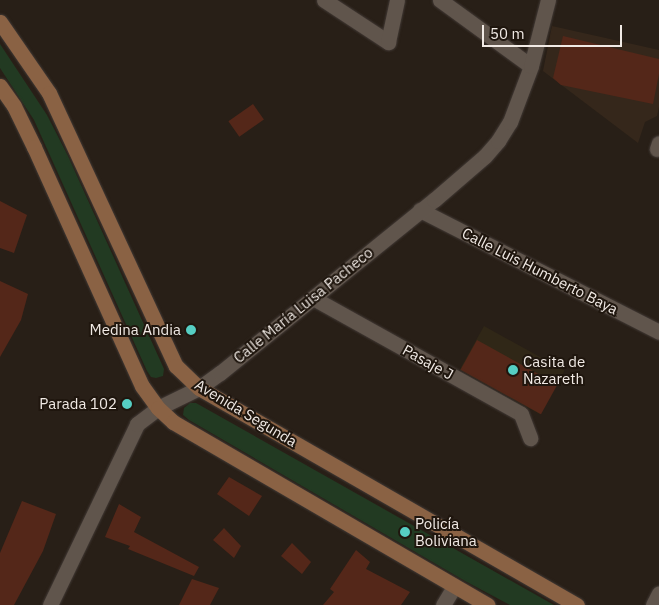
<!DOCTYPE html>
<meta charset="utf-8">
<style>
body{margin:0}
#map{position:relative;width:659px;height:605px;overflow:hidden;background:#281f17;font-family:"IBM Plex Sans",sans-serif}
div>[style]{position:absolute}
.built>*{inset:0;background:#35271b}
.education>*{inset:0;background:#302717;transform-origin:0 0}
.green>*{inset:0;background:#223a22}
.building>*{inset:0;background:#542719;transform-origin:0 0}
.roads{filter:drop-shadow(0 0 1px #423a36) drop-shadow(0 0 1px #423a36)}
.street>*{height:15px;margin:-7.5px;padding:0 7.5px;transform-origin:7.5px;border-radius:7.5px;background:#60554c}
.secondary>*{height:15px;margin:-7.5px;padding:0 7.5px;transform-origin:7.5px;border-radius:7.5px;background:#8a6244}
.dots>*{width:14px;height:14px;translate:-50% -50%;box-sizing:border-box;border:2px solid #1f160e;border-radius:50%}
span{translate:-50% -50%;white-space:nowrap;text-align:center;line-height:1.15;-webkit-text-stroke:4px #1f160e;paint-order:stroke}
.street-label{font-size:15px;color:#f1eae5}
.poi-label{font-size:15px;color:#f1eae5}
.right{translate:-100% -50%;text-align:right}
.left{translate:0 -50%;text-align:left}
.scale{position:absolute;left:482px;top:25px;width:140px;height:22px;box-sizing:border-box;border:2px solid #f1eae5;border-top:0;padding-left:6px;font-size:15px;line-height:18px;white-space:nowrap;color:#f1eae5;-webkit-text-stroke:4px #1f160e;paint-order:stroke}
</style>
<div id="map">
<div class="built">
<i style="clip-path:polygon(552px 26px,659px 50px,659px 107px,657px 116px,645px 122px,638px 143px,543px 71px)"></i>
</div>
<div class="education">
<i style="left:484px;top:326px;width:92px;height:50px;rotate:29deg"></i>
</div>
<div class="green">
<i style="clip-path:polygon(0 44px,47px 115px,68px 156px,164px 369px,163px 376px,156px 378px,151px 377px,147px 371px,34px 120px,0 68px)"></i>
<i style="clip-path:polygon(190px 403px,196px 403px,554px 605px,510px 605px,465px 581px,189px 420px,183px 415px,184px 408px)"></i>
</div>
<div class="building">
<i style="clip-path:polygon(563px 36px,659px 59px,659px 74px,653px 104px,561px 85px,553px 78px)"></i>
<i style="left:253px;top:104px;width:19px;height:30px;rotate:55deg"></i>
<i style="clip-path:polygon(0 201px,27px 215px,14px 253px,0 248px)"></i>
<i style="clip-path:polygon(0 281px,28px 294px,21px 320px,0 357px)"></i>
<i style="left:477px;top:340px;width:92px;height:34px;rotate:29deg"></i>
<i style="clip-path:polygon(229px 477px,262px 496px,249px 516px,217px 494px)"></i>
<i style="clip-path:polygon(22px 501px,56px 514px,43px 551px,14px 605px,0 605px,0 553px)"></i>
<i style="clip-path:polygon(119px 504px,141px 517px,134px 532px,199px 567px,194px 576px,128px 549px,130px 546px,105px 537px)"></i>
<i style="clip-path:polygon(224px 528px,241px 546px,234px 558px,213px 540px)"></i>
<i style="clip-path:polygon(292px 543px,311px 562px,302px 574px,281px 556px)"></i>
<i style="clip-path:polygon(356px 550px,370px 562px,366px 569px,410px 592px,401px 605px,323px 605px,334px 592px,330px 589px)"></i>
<i style="clip-path:polygon(192px 579px,219px 588px,210px 605px,179px 605px)"></i>
</div>
<div class="roads">
<div class="street">
<i style="left:324px;top:0;width:77px;rotate:33.3deg"></i>
<i style="left:388px;top:42px;width:43px;rotate:-77.9deg"></i>
<i style="left:440px;top:0;width:112px;rotate:36deg"></i>
<i style="left:657px;top:149px;width:6px;rotate:-72deg"></i>
<i style="left:420px;top:210px;width:268px;rotate:27deg"></i>
<i style="left:313px;top:298px;width:238px;rotate:29.1deg"></i>
<i style="left:521px;top:414px;width:26px;rotate:69deg"></i>
<i style="left:50px;top:605px;width:201px;rotate:-64.3deg"></i>
<i style="left:137px;top:424px;width:26px;rotate:-37deg"></i>
<i style="left:158px;top:408px;width:46px;rotate:-26deg"></i>
<i style="left:199px;top:388px;width:26px;rotate:-36deg"></i>
<i style="left:220px;top:373px;width:275px;rotate:-39deg"></i>
<i style="left:434px;top:200px;width:67px;rotate:-40.8deg"></i>
<i style="left:485px;top:156px;width:20px;rotate:-49deg"></i>
<i style="left:498px;top:141px;width:22px;rotate:-58deg"></i>
<i style="left:510px;top:122px;width:60px;rotate:-69.4deg"></i>
<i style="left:531px;top:66px;width:68px;rotate:-75.6deg"></i>
<i style="left:443px;top:605px;width:21px;rotate:-59deg"></i>
<i style="left:653px;top:605px;width:13px;rotate:-63deg"></i>
</div>
<div class="secondary">
<i style="left:0;top:22px;width:86px;rotate:55.4deg"></i>
<i style="left:49px;top:93px;width:301px;rotate:65.1deg"></i>
<i style="left:176px;top:366px;width:32px;rotate:44deg"></i>
<i style="left:199px;top:388px;width:436px;rotate:29.9deg"></i>
<i style="left:0;top:86px;width:24px;rotate:55deg"></i>
<i style="left:14px;top:106px;width:46px;rotate:64deg"></i>
<i style="left:34px;top:147px;width:262px;rotate:65.7deg"></i>
<i style="left:142px;top:386px;width:27px;rotate:54deg"></i>
<i style="left:158px;top:408px;width:21px;rotate:43deg"></i>
<i style="left:173px;top:422px;width:364px;rotate:30.2deg"></i>
</div>
</div>
<div class="dots">
<i style="left:191px;top:330px;background:#56cec3"></i>
<i style="left:513px;top:370px;background:#56cec3"></i>
<i style="left:127px;top:404px;background:#56cec3"></i>
<i style="left:405px;top:532px;background:#56cec3"></i>
</div>
<div class="street-label">
<span style="left:540px;top:271px;rotate:27deg">Calle Luis Humberto Baya</span>
<span style="left:303px;top:305px;rotate:-39deg">Calle María Luisa Pacheco</span>
<span style="left:428px;top:362px;rotate:29deg">Pasaje J</span>
<span style="left:246px;top:413px;rotate:31deg">Avenida Segunda</span>
</div>
<div class="poi-label">
<span class="right" style="left:181px;top:330px">Medina Andia</span>
<span class="left" style="left:523px;top:370px">Casita de<br>Nazareth</span>
<span class="right" style="left:117px;top:404px">Parada 102</span>
<span class="left" style="left:415px;top:532px">Policía<br>Boliviana</span>
</div>
<div class="scale">50 m</div>
</div>
